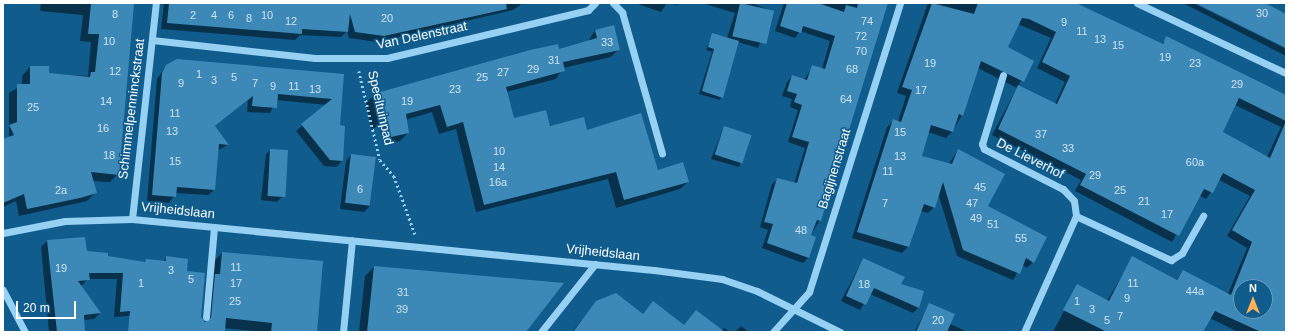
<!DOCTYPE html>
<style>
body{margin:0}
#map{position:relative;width:1289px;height:335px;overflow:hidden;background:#0f5c8d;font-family:Helvetica,sans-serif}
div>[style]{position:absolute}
.shadow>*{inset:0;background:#0007}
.building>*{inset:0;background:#3c89b8;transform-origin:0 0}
.path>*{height:2.5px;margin-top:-1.25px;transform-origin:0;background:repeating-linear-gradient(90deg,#96d0f3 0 2px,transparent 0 5px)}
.minor>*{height:7px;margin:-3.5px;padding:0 3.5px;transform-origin:3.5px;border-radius:3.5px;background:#96d0f3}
span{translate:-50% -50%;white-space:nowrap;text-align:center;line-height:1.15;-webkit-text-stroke:3px #0f5c8d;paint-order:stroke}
.number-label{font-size:11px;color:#cee2ed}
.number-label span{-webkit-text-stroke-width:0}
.street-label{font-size:13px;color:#fff}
.frame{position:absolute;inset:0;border:4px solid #fff;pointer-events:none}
.north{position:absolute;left:1233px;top:279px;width:40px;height:40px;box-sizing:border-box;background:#0f5c8d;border:1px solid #6f9dbb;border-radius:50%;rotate:0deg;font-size:11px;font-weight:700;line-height:16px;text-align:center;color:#fff}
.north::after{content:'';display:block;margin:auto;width:14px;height:18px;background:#ffb258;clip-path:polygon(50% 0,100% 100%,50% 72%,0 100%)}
.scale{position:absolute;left:16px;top:301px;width:60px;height:18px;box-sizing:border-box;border:2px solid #fff;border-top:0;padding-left:5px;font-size:12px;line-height:14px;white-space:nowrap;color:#fff;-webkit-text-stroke:3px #0f5c8d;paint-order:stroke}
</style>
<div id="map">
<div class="shadow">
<i style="clip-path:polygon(41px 3px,133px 3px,118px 174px,110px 182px,92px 181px,95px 193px,87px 201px,19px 216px,16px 201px,3px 207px,3px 137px,9px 149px,9px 93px,22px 85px,22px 76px,30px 67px,48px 74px,88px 76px,91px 42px,80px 41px,83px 15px,40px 11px)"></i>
<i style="clip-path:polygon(164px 3px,523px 3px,513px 10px,377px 42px,349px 38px,347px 31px,341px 37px,300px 35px,295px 40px,161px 29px)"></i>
<i style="clip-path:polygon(635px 3px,667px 3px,661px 12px)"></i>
<i style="clip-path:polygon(669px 3px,679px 3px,677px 5px)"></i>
<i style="clip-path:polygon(702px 3px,751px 3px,772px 11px,758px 48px,738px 42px,720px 100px,699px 94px,712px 52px,706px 50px,713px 34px,727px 38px,735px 13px)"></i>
<i style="clip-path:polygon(784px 3px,887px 3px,820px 220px,810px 236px,808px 258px,803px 263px,762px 248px,768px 230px,760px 227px,772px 184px,778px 179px,794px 184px,805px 148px,788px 142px,798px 110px,790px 107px,792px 99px,782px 96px,787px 82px,792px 76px,804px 80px,813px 66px,822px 69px,830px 41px,800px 31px,795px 38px,775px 31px)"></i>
<i style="clip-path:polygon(evenodd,928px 3px,1075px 3px,1161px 44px,1167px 38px,1286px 96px,1286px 332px,1238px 332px,1210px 318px,1202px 332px,1053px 332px,1077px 286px,1107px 301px,1133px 257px,1176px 280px,1183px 271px,1228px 294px,1247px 248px,1227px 236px,1250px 196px,1219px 180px,1206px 199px,1199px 195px,1172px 242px,1075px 191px,1081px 180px,992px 135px,1017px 88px,978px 68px,962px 115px,952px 132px,946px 138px,928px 132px,921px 157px,949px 164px,958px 150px,986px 206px,1033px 262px,1027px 268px,1022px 265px,1013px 280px,957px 256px,938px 193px,934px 207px,928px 213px,920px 211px,908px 247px,902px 253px,852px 238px,887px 127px,893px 121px,898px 122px,906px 96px,897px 93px,928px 3px,1018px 24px,1051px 38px,1037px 68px,1065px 82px,1055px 104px,1018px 86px,1033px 61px,1006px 48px,1018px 24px,928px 3px,1235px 105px,1281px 127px,1267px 157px,1222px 132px,1235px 105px,928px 3px,1241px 287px,1265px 287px,1265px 311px,1241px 311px,1241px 287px)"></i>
<i style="clip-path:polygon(1183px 3px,1193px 3px,1286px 49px,1286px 56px)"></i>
<i style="clip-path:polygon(595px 30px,619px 49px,611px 57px,563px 68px,556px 79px,506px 92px,514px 119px,587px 132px,657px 171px,688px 182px,680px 189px,616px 208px,608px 179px,476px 212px,456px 129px,439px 134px,432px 112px,405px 120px,408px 133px,400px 141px,384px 144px,379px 126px,371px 129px,366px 103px,374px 95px,558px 50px,588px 42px)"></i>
<i style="clip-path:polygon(166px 66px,343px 75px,338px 126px,342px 161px,336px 167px,324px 166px,296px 131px,327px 105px,276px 100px,270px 113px,247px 112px,248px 100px,214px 127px,228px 145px,218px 150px,214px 190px,208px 195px,176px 193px,169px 203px,147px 201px,157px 79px)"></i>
<i style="clip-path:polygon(724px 127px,751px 135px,739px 167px,711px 159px)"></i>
<i style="clip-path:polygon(271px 150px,282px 197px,277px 202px,261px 200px,266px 154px)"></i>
<i style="clip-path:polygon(351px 155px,375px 158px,370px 206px,364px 212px,340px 209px,346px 161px)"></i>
<i style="clip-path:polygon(84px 238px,86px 252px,143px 263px,146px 260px,163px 262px,167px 257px,186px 272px,193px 332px,127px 332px,154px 314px,114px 317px,117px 279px,88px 279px,81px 286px,100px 313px,94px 319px,83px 320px,84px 332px,49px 332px,41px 247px,47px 241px)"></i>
<i style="clip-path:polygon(222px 253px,316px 332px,263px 332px,202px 326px,206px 284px,213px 262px)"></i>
<i style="clip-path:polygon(863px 259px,900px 285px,919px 307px,913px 313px,870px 294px,860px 310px,841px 301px)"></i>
<i style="clip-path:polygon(374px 267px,524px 332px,359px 332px,365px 276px)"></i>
<i style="clip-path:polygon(653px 302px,683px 326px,696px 311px,721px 331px,724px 328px,730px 332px,572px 332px,594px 305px,642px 315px)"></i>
<i style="clip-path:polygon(930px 304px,950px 324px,968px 332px,914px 332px)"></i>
<i style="clip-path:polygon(741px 326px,749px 332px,735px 332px)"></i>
</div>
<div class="building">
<i style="clip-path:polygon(91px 3px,134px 4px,119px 175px,91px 172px,97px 193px,80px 198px,27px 209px,24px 194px,3px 203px,3px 139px,14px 135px,9px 125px,17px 122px,17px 84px,30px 84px,30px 66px,49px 66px,49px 73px,90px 77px,91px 72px,95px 72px,99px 34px,88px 34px)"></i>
<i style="clip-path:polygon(169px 3px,506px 3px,507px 9px,384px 36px,355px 32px,350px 14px,348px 32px,302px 29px,302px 34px,167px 23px)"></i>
<i style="left:740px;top:3px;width:35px;height:34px;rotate:13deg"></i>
<i style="clip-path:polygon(787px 3px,818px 3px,844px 12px,846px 5px,857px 8px,858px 3px,888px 3px,821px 221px,817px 220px,811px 235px,816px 237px,809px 258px,767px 243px,773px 224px,764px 222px,777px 178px,797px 183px,809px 142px,792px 137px,802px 105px,794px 102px,797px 94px,787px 91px,792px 75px,807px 80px,812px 65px,825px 69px,835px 36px,803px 26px,801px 33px,780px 26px)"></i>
<i style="clip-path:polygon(evenodd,932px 3px,974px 14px,978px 3px,1076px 3px,1163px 44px,1166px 36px,1286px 95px,1286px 332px,1261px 332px,1215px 311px,1203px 332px,1107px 332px,1063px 310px,1077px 284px,1109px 301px,1132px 256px,1177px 280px,1183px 270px,1231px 295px,1252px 242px,1232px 230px,1255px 190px,1223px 173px,1213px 193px,1204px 189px,1179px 236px,1080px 185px,1086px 174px,998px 129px,1018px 85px,1057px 104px,1070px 76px,1042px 62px,1056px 32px,1029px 19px,1022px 18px,1008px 47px,1034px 61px,1024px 82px,981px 61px,963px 116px,959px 114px,953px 132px,931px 125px,922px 156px,952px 164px,958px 149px,1005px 174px,988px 206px,1047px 237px,1034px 263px,1026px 258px,1020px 274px,963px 250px,943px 182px,935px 208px,924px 204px,909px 247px,857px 232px,893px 119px,901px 122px,912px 90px,902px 87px,932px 3px,1239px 98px,1286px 121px,1270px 158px,1223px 132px,1239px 98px,932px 3px,1241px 287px,1265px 287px,1265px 311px,1241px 311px,1241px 287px)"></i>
<i style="clip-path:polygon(1195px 3px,1265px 3px,1286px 14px,1286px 48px)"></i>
<i style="clip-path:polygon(614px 25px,620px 50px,563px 62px,565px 71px,506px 87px,514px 118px,546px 110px,550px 126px,584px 117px,587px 130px,641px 113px,658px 170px,683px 162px,689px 182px,624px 200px,616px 172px,484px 205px,463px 122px,447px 127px,440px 105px,406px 114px,409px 133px,391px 137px,387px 119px,378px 121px,373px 94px,530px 50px,558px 44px,559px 49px,597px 38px,595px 30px)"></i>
<i style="clip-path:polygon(712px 33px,739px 41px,723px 98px,702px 91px,714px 49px,708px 47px)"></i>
<i style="clip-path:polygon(177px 59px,344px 74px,340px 125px,345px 126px,343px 161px,330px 160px,301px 124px,332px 99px,278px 94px,277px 108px,252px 106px,253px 96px,215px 126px,229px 145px,219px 144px,215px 190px,177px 187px,176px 197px,152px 195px,162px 73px,166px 65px)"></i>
<i style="left:724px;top:126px;width:29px;height:30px;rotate:18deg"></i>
<i style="left:270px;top:149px;width:18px;height:47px;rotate:3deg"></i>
<i style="left:351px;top:154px;width:25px;height:49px;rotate:7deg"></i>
<i style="clip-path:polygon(85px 237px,87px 251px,108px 253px,108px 256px,145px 262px,146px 259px,166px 261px,166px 256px,188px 259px,187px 271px,205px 273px,201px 317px,205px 322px,211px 318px,215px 274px,220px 274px,222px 252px,323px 261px,317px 332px,271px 332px,272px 323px,226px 318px,225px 332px,128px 332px,130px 311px,120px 312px,123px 273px,89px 273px,90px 280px,78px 281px,101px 313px,84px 315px,85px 332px,57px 332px,47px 240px)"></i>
<i style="clip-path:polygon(863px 258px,905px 277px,901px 284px,924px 291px,919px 308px,874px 288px,866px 305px,846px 296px)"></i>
<i style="clip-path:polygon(374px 266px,564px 283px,526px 332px,367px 332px)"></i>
<i style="clip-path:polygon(616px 293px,643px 314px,653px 301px,684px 325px,696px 310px,725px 332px,573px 332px,596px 301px)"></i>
<i style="clip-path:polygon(929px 303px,955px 314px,947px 332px,916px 332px)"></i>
</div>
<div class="path">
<i style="left:359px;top:71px;width:91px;rotate:76.7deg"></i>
<i style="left:380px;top:160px;width:21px;rotate:49deg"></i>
<i style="left:394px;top:176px;width:62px;rotate:70.1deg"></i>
</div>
<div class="minor">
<i style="left:613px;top:3px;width:13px;rotate:45deg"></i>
<i style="left:622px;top:12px;width:147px;rotate:74.2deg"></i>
<i style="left:1137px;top:3px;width:165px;rotate:25.2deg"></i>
<i style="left:152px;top:40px;width:164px;rotate:6.3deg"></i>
<i style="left:315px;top:58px;width:72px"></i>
<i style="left:387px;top:58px;width:207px;rotate:-13.4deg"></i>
<i style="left:588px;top:10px;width:10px;rotate:-45deg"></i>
<i style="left:1003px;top:75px;width:72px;rotate:106.9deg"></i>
<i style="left:982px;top:144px;width:5px;rotate:68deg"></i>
<i style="left:984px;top:149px;width:89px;rotate:26.9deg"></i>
<i style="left:1063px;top:189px;width:16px;rotate:47deg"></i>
<i style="left:1074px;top:201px;width:15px;rotate:82deg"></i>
<i style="left:1076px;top:216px;width:127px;rotate:114.1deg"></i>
<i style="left:1076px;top:216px;width:105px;rotate:24.9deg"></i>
<i style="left:1171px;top:260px;width:13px;rotate:-32deg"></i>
<i style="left:1182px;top:253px;width:43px;rotate:-60.4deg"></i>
<i style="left:132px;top:219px;width:217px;rotate:-83.7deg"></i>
<i style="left:3px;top:233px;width:63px;rotate:-11deg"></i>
<i style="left:65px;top:221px;width:67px;rotate:-1.7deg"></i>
<i style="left:132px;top:219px;width:524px;rotate:5.58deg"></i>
<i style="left:654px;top:270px;width:69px;rotate:7.5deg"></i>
<i style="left:722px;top:279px;width:37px;rotate:19deg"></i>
<i style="left:757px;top:291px;width:93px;rotate:26.3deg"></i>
<i style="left:3px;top:290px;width:47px;rotate:62.4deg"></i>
<i style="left:206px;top:317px;width:90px;rotate:-84.9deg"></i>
<i style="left:343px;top:332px;width:92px;rotate:-84.4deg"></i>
<i style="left:541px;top:332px;width:87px;rotate:-51.5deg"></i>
<i style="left:773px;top:332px;width:54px;rotate:-48deg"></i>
<i style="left:809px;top:292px;width:303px;rotate:-72.5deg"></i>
</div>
<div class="number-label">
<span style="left:1262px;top:13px">30</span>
<span style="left:115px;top:14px">8</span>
<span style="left:193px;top:15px">2</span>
<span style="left:214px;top:15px">4</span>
<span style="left:231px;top:15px">6</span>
<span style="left:267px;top:15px">10</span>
<span style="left:249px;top:18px">8</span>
<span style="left:387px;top:18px">20</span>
<span style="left:291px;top:21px">12</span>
<span style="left:867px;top:21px">74</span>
<span style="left:1064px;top:22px">9</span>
<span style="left:1082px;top:31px">11</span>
<span style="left:861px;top:36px">72</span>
<span style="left:1100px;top:39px">13</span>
<span style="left:109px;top:41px">10</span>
<span style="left:607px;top:42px">33</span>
<span style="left:1118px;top:45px">15</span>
<span style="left:861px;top:51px">70</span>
<span style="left:1165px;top:57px">19</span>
<span style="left:554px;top:60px">31</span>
<span style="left:930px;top:63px">19</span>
<span style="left:1195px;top:63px">23</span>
<span style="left:533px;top:69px">29</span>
<span style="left:852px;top:69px">68</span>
<span style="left:115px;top:71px">12</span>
<span style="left:503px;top:72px">27</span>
<span style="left:199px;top:74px">1</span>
<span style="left:234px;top:77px">5</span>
<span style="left:482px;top:77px">25</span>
<span style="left:214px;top:80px">3</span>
<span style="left:181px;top:83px">9</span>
<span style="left:255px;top:83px">7</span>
<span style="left:1237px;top:84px">29</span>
<span style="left:273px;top:86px">9</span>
<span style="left:294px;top:86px">11</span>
<span style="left:315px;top:89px">13</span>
<span style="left:455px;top:89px">23</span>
<span style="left:921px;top:90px">17</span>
<span style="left:846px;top:99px">64</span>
<span style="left:106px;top:101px">14</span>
<span style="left:407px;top:101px">19</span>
<span style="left:33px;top:107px">25</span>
<span style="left:175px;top:113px">11</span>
<span style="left:103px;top:128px">16</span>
<span style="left:172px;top:131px">13</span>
<span style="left:900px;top:132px">15</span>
<span style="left:1041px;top:134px">37</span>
<span style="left:1068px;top:148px">33</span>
<span style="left:499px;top:151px">10</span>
<span style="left:109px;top:155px">18</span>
<span style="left:900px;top:156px">13</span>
<span style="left:175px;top:161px">15</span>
<span style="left:1195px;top:162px">60a</span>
<span style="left:499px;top:167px">14</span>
<span style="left:888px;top:171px">11</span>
<span style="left:1095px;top:175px">29</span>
<span style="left:498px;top:182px">16a</span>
<span style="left:980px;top:187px">45</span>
<span style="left:360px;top:189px">6</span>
<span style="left:61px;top:190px">2a</span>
<span style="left:1120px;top:190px">25</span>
<span style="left:1144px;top:201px">21</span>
<span style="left:885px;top:203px">7</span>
<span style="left:972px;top:203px">47</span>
<span style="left:1167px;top:214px">17</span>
<span style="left:976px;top:218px">49</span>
<span style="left:993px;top:224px">51</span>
<span style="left:801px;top:230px">48</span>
<span style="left:1021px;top:238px">55</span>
<span style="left:236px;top:267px">11</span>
<span style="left:61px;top:268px">19</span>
<span style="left:171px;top:270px">3</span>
<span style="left:191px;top:279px">5</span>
<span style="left:141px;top:283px">1</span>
<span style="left:236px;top:283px">17</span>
<span style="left:1133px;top:283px">11</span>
<span style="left:864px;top:284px">18</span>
<span style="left:1195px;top:291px">44a</span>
<span style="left:403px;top:292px">31</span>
<span style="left:1127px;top:298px">9</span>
<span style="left:235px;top:301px">25</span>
<span style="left:1077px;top:301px">1</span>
<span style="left:402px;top:309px">39</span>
<span style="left:1092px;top:309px">3</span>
<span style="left:1120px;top:316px">7</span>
<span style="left:938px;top:320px">20</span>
<span style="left:1107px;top:320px">5</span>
</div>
<div class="street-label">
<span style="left:422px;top:36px;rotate:-12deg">Van Delenstraat</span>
<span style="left:380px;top:108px;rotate:77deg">Speeltuinpad</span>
<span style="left:132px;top:109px;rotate:-83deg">Schimmelpenninckstraat</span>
<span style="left:1030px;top:159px;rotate:27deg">De Lieverhof</span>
<span style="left:835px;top:169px;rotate:-73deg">Bagijnenstraat</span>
<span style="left:178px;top:211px;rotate:6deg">Vrijheidslaan</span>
<span style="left:603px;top:253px;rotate:6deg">Vrijheidslaan</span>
</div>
<div class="frame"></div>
<div class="north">N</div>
<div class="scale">20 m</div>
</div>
